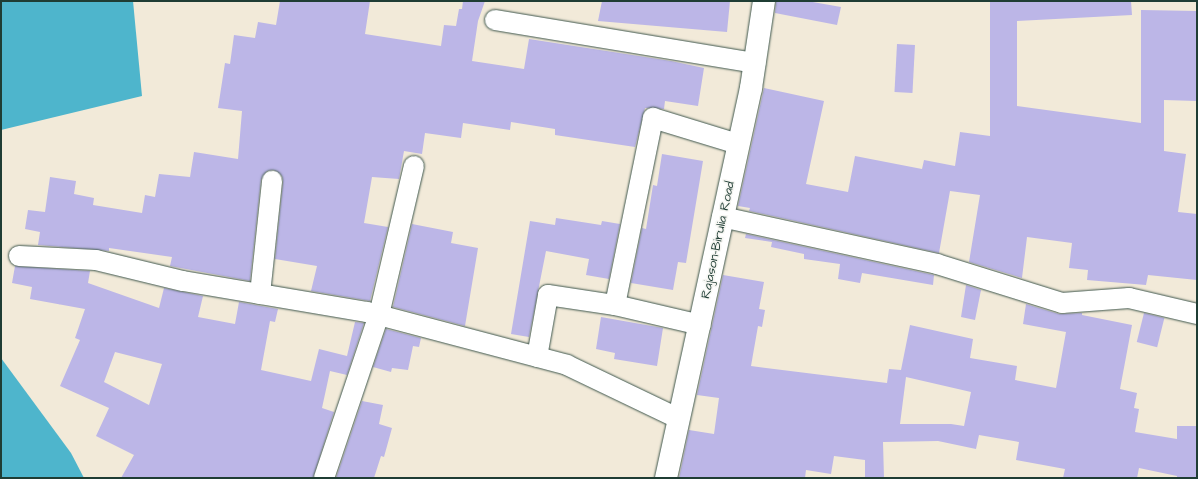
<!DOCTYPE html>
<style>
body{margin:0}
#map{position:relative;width:1198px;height:479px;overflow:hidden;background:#f2ead9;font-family:"Architects Daughter",sans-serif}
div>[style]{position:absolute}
.water>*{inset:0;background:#4eb5cc}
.building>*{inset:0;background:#bcb6e7;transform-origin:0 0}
.roads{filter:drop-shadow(0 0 1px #3f574d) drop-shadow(0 0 1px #3f574d)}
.minor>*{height:20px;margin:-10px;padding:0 10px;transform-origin:10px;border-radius:10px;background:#fff}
.tertiary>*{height:22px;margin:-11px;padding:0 11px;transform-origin:11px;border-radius:11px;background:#fff}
span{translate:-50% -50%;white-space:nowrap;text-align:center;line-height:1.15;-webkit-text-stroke:3px #f6f6f2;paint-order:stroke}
.street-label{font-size:13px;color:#1f3d34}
.frame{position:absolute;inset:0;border:2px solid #1f3d34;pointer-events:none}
</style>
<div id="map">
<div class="water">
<i style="clip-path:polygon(1px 1px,133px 1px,142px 96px,1px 130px)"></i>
<i style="clip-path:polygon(1px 358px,71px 453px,84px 478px,1px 478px)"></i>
</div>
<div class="building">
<i style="clip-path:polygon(280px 1px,370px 1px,365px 34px,441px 46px,444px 25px,456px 26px,459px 9px,462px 9px,463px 1px,485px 1px,478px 21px,472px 61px,524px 69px,529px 39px,671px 61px,704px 68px,698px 106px,665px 101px,664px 109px,645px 108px,635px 147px,555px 135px,555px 129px,511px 122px,510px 130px,463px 123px,461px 138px,425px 133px,422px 154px,404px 151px,399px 179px,372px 177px,364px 223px,388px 227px,370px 301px,311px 291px,317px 266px,275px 259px,283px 182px,282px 176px,274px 170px,267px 171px,261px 180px,250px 281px,170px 266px,172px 257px,109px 248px,109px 251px,38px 245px,40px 232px,25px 229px,28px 210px,45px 212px,50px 177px,76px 181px,74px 194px,94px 198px,93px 205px,142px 213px,145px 195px,155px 197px,159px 174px,190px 177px,194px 152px,238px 159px,242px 111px,218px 108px,225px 63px,230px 64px,234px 35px,255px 38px,258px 22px,276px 25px)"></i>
<i style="clip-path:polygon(602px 1px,730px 1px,727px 32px,598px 21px)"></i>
<i style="clip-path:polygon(776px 1px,807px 1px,841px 7px,837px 25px,775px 13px)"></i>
<i style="clip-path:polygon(990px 1px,1131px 1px,1132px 15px,1017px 21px,1017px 106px,1141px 123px,1141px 10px,1197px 11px,1197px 101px,1164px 100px,1164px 151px,1186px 154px,1178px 212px,1197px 214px,1197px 280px,1148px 275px,1146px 285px,1087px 280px,1088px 270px,1069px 268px,1072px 243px,1027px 237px,1022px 278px,969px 262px,980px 195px,950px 191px,939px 253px,749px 211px,750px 208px,738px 206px,764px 88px,824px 101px,806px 184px,848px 192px,855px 156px,922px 169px,924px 160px,955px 166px,960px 132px,990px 136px)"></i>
<i style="left:897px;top:44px;width:18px;height:48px;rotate:3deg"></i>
<i style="clip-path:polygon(662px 154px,703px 161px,686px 263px,678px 262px,673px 290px,631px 283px,642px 228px,646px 229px,653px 185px,657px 186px)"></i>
<i style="clip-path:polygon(556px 218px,601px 225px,602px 221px,620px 224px,609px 279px,586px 275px,589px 259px,546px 251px,529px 337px,511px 334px,530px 221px,555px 225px)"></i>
<i style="clip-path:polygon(412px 224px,453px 232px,451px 243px,478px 248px,465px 326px,393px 307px)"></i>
<i style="clip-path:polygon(746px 234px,934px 275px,933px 285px,862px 273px,860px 283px,838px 279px,840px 264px,804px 259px,804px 254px,771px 247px,772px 242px,745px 238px)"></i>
<i style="clip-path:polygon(evenodd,15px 266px,90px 271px,88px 283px,159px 308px,164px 288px,203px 296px,198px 317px,235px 324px,239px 302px,278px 309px,275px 322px,270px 321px,261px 370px,311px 381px,319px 349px,347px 356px,355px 322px,364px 323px,347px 375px,330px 371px,322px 408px,334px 412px,313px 478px,121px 478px,134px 455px,96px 436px,109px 408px,60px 386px,80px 340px,75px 338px,85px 309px,30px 299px,32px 287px,12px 283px,15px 266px,115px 352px,162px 364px,149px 405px,104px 382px,115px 352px)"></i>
<i style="clip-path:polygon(evenodd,723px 275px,764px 282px,759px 309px,765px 310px,762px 327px,758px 326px,751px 366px,887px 383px,889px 369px,901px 370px,910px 325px,973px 339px,970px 358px,1017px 366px,1015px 380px,1056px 388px,1066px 332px,1023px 324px,1026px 304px,1059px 314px,1082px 313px,1082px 315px,1132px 325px,1120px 389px,1137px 393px,1134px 408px,1139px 409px,1135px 432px,1177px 439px,1177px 426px,1197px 426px,1197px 478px,1177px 478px,1177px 476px,1139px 468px,1137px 478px,1063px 478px,1065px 469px,1016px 460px,1019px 442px,979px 435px,976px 449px,938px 441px,883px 442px,884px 478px,865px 478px,865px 460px,834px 456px,831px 474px,806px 470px,805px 478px,679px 478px,689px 430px,714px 434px,719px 398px,697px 395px,723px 275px,906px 377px,971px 392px,964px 426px,951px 424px,900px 424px,906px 377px)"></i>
<i style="clip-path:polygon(966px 285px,981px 290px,975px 320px,961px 317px)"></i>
<i style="left:1144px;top:313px;width:21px;height:30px;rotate:14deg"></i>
<i style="clip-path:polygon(601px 317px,663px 328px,657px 366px,614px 359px,615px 353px,596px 349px)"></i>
<i style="clip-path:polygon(386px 329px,421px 338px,419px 347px,413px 346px,408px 370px,392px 368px,391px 372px,373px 367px)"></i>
<i style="clip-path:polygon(362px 401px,383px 405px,379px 424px,392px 428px,384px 457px,381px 456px,374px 478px,336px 478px)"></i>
</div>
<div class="roads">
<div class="minor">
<i style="left:495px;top:20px;width:264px;rotate:9.4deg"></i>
<i style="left:722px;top:217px;width:220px;rotate:12.3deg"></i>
<i style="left:937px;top:264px;width:131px;rotate:17.3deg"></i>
<i style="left:1062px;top:303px;width:67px;rotate:-4.3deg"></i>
<i style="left:1129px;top:298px;width:70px;rotate:13.2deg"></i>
<i style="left:19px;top:256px;width:77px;rotate:3deg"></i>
<i style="left:96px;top:260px;width:89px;rotate:13.6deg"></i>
<i style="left:183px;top:281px;width:187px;rotate:9.6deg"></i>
<i style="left:367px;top:312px;width:207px;rotate:14.8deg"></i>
<i style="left:567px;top:365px;width:124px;rotate:25.7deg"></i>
<i style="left:260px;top:294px;width:114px;rotate:-83.9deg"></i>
<i style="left:615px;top:305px;width:191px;rotate:-78.5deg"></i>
<i style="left:653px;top:118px;width:89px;rotate:17deg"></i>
<i style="left:537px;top:357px;width:63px;rotate:-79.9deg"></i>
<i style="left:548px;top:295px;width:68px;rotate:8.5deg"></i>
<i style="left:615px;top:305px;width:88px;rotate:13.1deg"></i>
<i style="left:324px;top:478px;width:172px;rotate:-71.4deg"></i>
<i style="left:379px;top:315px;width:153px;rotate:-76.8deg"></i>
</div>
<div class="tertiary">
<i style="left:666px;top:478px;width:399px;rotate:-77.7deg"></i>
<i style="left:751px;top:88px;width:88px;rotate:-81.5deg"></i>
</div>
</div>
<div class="street-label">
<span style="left:718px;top:240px;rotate:-78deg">Rajason-Birulia Road</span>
</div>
<div class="frame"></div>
</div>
